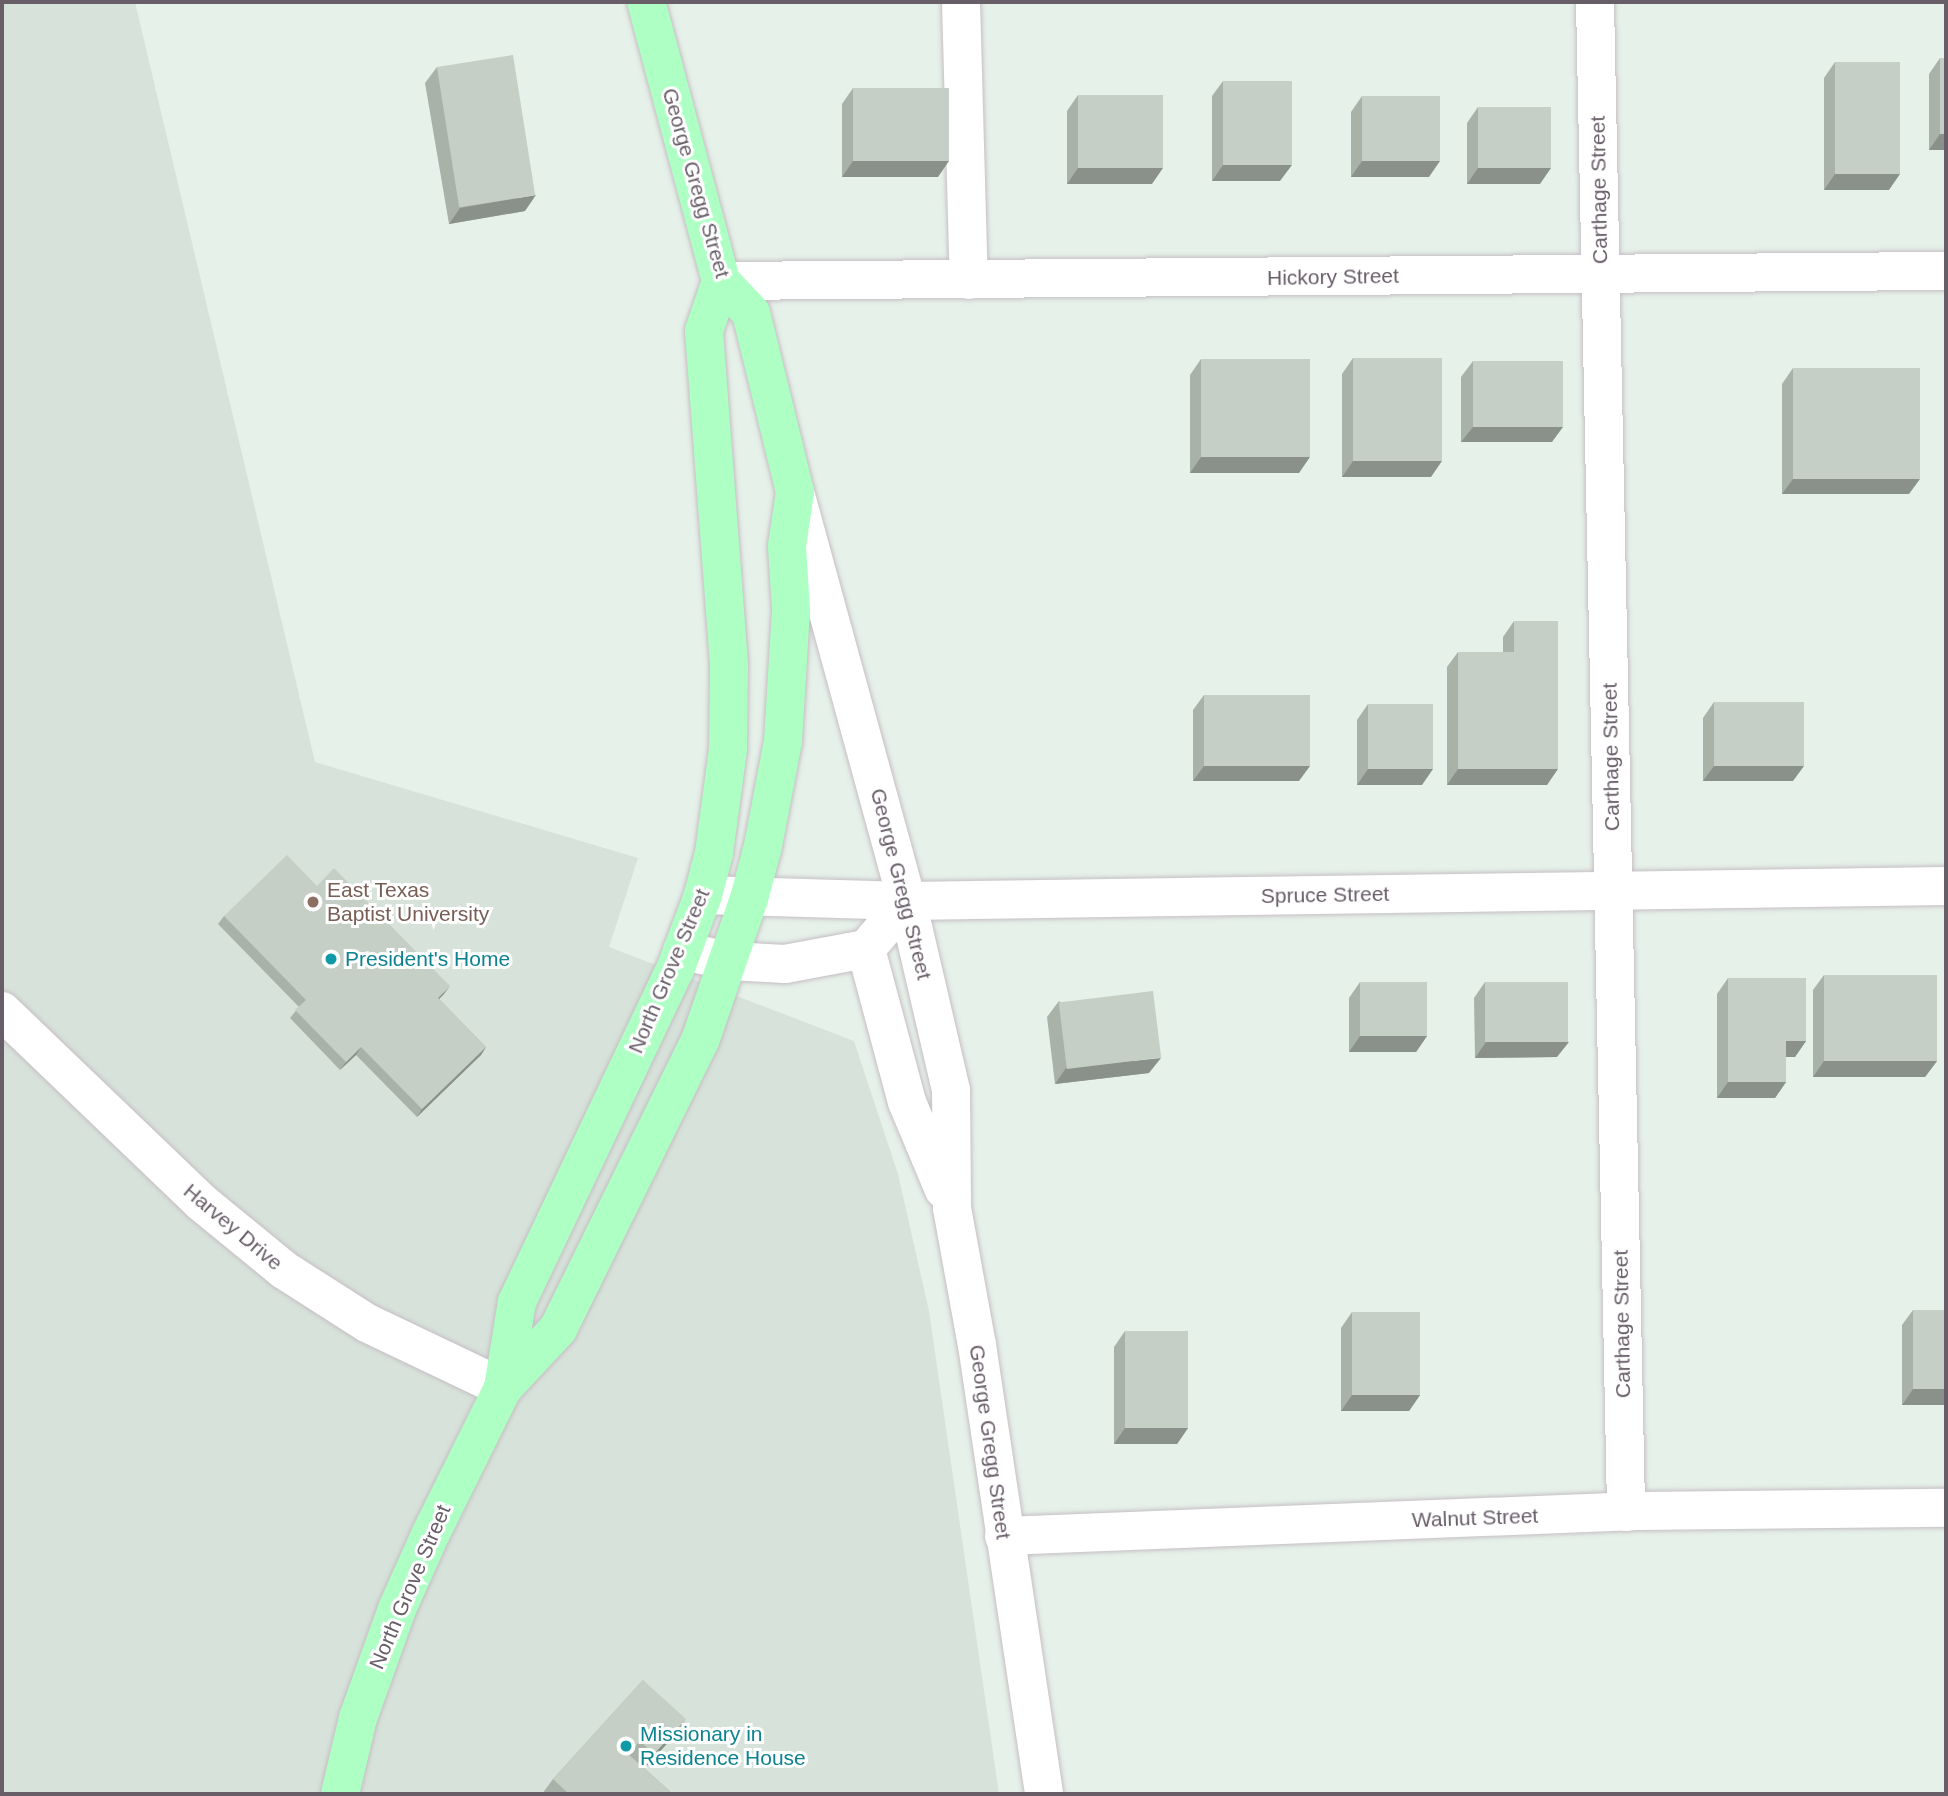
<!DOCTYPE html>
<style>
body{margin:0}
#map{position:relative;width:1948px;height:1796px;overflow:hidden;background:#e6f1e9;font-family:Helvetica,sans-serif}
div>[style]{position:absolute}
.education>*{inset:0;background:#d7e3da}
.roads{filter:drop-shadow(0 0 2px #c6bec5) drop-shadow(0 0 2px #c6bec5)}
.minor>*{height:38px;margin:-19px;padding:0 19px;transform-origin:19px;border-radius:19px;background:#fff}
.major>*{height:38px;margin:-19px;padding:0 19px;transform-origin:19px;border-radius:19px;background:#adffc3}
.wall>*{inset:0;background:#a9b2a9}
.shaded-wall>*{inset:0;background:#8a918a}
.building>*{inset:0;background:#c5cfc5;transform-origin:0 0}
.dots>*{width:19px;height:19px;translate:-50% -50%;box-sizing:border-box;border:4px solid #fff;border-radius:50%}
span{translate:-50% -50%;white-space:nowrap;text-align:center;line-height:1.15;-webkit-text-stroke:6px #fff;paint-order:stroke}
.street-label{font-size:21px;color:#685e68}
.education-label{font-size:21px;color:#785e54}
.left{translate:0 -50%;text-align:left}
.culture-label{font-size:21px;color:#0d838f}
.frame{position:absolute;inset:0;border:4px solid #685e68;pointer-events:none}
</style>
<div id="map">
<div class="education">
<i style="clip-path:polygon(2px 2px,135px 2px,315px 762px,638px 858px,609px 947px,854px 1041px,898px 1174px,929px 1311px,999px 1794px,2px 1794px)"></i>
</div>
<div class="roads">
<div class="minor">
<i style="left:961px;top:2px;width:278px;rotate:88.4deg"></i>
<i style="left:1595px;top:2px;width:1510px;rotate:88.82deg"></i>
<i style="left:721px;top:281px;width:1225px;rotate:-0.47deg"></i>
<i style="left:795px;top:492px;width:424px;rotate:74.7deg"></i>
<i style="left:907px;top:901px;width:194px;rotate:76.9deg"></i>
<i style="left:951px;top:1090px;width:118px;rotate:89.5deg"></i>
<i style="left:952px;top:1208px;width:139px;rotate:79.7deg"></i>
<i style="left:977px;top:1345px;width:454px;rotate:81.5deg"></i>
<i style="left:703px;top:895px;width:204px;rotate:1.7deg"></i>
<i style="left:907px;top:901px;width:1039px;rotate:-0.83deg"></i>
<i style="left:866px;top:949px;width:158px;rotate:75deg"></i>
<i style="left:907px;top:1102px;width:95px;rotate:67.2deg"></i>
<i style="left:682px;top:951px;width:49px;rotate:11.8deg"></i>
<i style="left:730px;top:961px;width:55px;rotate:3.1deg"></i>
<i style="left:785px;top:964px;width:82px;rotate:-10.5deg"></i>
<i style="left:866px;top:949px;width:63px;rotate:-49.5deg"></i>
<i style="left:2px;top:1011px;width:276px;rotate:43.8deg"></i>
<i style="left:201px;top:1202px;width:107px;rotate:39.3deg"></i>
<i style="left:284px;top:1270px;width:98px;rotate:32.6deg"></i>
<i style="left:367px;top:1323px;width:151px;rotate:25.5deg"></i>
<i style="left:1004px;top:1536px;width:633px;rotate:-2.26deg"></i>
<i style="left:1637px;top:1511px;width:309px;rotate:-0.6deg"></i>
</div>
<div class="major">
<i style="left:503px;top:1388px;width:87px;rotate:-80.8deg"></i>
<i style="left:517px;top:1302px;width:368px;rotate:-64.6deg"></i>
<i style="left:675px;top:970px;width:80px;rotate:-69.5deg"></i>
<i style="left:703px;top:895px;width:43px;rotate:-75.3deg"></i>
<i style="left:714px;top:853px;width:105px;rotate:-82.3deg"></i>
<i style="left:728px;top:749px;width:85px;rotate:-89.3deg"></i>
<i style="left:729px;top:664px;width:334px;rotate:-94.3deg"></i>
<i style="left:704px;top:331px;width:53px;rotate:-71.2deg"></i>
<i style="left:340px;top:1794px;width:78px;rotate:-76.7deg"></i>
<i style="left:358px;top:1718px;width:116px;rotate:-70.3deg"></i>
<i style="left:397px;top:1609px;width:83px;rotate:-65.9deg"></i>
<i style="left:431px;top:1533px;width:162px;rotate:-63.6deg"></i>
<i style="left:503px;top:1388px;width:81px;rotate:-47deg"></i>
<i style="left:558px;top:1329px;width:321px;rotate:-63.8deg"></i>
<i style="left:700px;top:1041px;width:150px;rotate:-71deg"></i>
<i style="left:749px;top:899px;width:55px;rotate:-75.2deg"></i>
<i style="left:763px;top:846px;width:107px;rotate:-79.2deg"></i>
<i style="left:783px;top:741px;width:131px;rotate:-86.5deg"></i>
<i style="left:791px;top:610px;width:64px;rotate:-93.6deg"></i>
<i style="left:787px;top:546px;width:55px;rotate:-81.6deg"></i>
<i style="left:795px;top:492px;width:184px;rotate:-103.8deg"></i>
<i style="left:751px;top:313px;width:44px;rotate:-133.2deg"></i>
<i style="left:721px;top:281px;width:289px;rotate:-105deg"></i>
</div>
</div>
<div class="wall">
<i style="clip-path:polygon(1940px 58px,1946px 150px,1929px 150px,1929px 74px)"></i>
<i style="clip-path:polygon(1835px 62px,1889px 190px,1824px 190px,1824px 78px)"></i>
<i style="clip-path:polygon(437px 67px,525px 211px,449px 224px,425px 83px)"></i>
<i style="clip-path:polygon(1223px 81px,1280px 181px,1212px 181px,1212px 96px)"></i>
<i style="clip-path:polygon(853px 88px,938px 177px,842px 177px,842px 104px)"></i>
<i style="clip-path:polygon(1078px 95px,1152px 184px,1067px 184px,1067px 111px)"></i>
<i style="clip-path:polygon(1362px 96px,1429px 177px,1351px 177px,1351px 112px)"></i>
<i style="clip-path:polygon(1478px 107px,1540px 184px,1467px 184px,1467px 123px)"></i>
<i style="clip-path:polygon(1353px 358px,1431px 477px,1342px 477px,1342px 374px)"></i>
<i style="clip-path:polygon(1201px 359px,1299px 473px,1190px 473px,1190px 375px)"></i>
<i style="clip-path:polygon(1473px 361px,1552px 442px,1461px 442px,1461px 377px)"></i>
<i style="clip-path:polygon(1793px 368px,1909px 494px,1782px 494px,1782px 384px)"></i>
<i style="clip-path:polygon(1514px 621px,1547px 785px,1447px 785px,1447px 667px,1458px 652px,1503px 652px,1503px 637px)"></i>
<i style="clip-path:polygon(1204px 695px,1299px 781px,1193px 781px,1193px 710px)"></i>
<i style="clip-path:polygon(1714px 702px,1793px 781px,1703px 781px,1703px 718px)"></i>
<i style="clip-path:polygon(1368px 704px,1422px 785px,1357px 785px,1357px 720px)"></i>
<i style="clip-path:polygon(317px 886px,444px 994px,439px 999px,486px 1047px,481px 1055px,417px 1117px,356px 1055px,340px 1070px,290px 1018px,299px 1007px,218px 924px,224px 916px)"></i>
<i style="clip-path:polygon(1824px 975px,1937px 1061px,1925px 1077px,1813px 1077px,1813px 990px)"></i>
<i style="clip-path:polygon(1728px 978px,1806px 1041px,1795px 1057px,1786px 1057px,1786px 1082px,1775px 1098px,1717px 1098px,1717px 994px)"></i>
<i style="clip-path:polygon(1360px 982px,1427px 1036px,1416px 1052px,1349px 1052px,1349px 998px)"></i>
<i style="clip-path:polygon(1485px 982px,1557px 1057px,1475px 1058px,1474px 998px)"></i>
<i style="clip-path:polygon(1059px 1001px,1149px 1073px,1055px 1084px,1047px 1017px)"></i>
<i style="clip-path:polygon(1913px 1310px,1946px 1405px,1902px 1405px,1902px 1325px)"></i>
<i style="clip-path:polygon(1352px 1312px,1420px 1395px,1409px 1411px,1341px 1411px,1341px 1328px)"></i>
<i style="clip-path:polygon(1125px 1331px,1188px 1428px,1177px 1444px,1114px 1444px,1114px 1347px)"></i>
<i style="clip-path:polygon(643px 1680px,675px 1735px,644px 1768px,673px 1794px,542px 1794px,553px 1779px)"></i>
</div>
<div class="shaded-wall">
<i style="clip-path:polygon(1940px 134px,1946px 134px,1946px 150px,1929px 150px)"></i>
<i style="clip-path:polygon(853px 161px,949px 161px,938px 177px,842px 177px)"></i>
<i style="clip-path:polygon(1362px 161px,1440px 161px,1429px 177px,1351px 177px)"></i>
<i style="clip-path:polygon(1223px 165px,1292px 165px,1280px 181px,1212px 181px)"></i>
<i style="clip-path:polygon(1078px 168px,1163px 168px,1152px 184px,1067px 184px)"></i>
<i style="clip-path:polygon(1478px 168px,1551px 168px,1540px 184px,1467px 184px)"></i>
<i style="clip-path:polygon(1835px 174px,1900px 174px,1889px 190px,1824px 190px)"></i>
<i style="clip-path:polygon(536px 195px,525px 211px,449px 224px,460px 208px)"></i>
<i style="clip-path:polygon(1473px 427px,1563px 427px,1552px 442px,1461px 442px)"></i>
<i style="clip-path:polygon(1201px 457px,1310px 457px,1299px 473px,1190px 473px)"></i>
<i style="clip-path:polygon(1353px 461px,1442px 461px,1431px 477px,1342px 477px)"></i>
<i style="clip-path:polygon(1793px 479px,1920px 479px,1909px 494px,1782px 494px)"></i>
<i style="clip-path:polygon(1204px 766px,1310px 766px,1299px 781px,1193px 781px)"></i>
<i style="clip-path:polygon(1714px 766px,1804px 766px,1793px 781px,1703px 781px)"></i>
<i style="clip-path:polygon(1368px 769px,1433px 769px,1422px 785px,1357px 785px)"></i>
<i style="clip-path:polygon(1458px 769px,1558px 769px,1547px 785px,1447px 785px)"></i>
<i style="clip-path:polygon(450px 986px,444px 994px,432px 1006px,438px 998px)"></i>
<i style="clip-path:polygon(1360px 1036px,1427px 1036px,1416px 1052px,1349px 1052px)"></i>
<i style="clip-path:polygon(1786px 1041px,1806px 1041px,1795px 1057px,1775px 1057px)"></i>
<i style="clip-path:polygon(1486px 1042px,1569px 1042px,1557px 1057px,1475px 1058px)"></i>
<i style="clip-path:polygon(361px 1047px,356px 1055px,340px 1070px,346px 1062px)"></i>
<i style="clip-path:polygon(486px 1047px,481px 1055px,417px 1117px,422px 1109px)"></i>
<i style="clip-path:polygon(1161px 1058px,1149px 1073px,1055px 1084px,1066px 1068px)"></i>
<i style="clip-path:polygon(1824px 1061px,1937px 1061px,1925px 1077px,1813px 1077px)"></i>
<i style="clip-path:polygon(1728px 1082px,1786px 1082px,1775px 1098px,1717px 1098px)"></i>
<i style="clip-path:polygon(1913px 1389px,1946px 1389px,1946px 1405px,1902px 1405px)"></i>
<i style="clip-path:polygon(1352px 1395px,1420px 1395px,1409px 1411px,1341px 1411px)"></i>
<i style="clip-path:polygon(1125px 1428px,1188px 1428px,1177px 1444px,1114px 1444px)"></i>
<i style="clip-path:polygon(686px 1719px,675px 1735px,643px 1770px,654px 1754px)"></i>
</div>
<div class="building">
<i style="left:513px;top:55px;width:142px;height:77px;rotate:81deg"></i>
<i style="left:1940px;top:58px;width:6px;height:76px"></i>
<i style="left:1835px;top:62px;width:65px;height:112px"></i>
<i style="left:1223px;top:81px;width:69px;height:84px"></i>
<i style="left:853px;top:88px;width:96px;height:73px"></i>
<i style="left:1078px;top:95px;width:85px;height:73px"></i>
<i style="left:1362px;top:96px;width:78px;height:65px"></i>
<i style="left:1478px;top:107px;width:73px;height:61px"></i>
<i style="left:1353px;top:358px;width:89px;height:103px"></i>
<i style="left:1201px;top:359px;width:109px;height:98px"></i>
<i style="left:1473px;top:361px;width:90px;height:66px"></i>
<i style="left:1793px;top:368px;width:127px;height:111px"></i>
<i style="clip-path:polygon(1514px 621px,1558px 621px,1558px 769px,1458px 769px,1458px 652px,1514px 652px)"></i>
<i style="left:1204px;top:695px;width:106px;height:71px"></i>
<i style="left:1714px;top:702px;width:90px;height:64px"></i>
<i style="left:1368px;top:704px;width:65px;height:65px"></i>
<i style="clip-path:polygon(287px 855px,317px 886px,334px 868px,450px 986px,438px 998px,486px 1047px,422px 1109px,361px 1047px,346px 1062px,295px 1010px,306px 1000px,224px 916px)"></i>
<i style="left:1824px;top:975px;width:113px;height:86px"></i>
<i style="clip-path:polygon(1728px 978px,1806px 978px,1806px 1041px,1786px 1041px,1786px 1082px,1728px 1082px)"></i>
<i style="left:1360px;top:982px;width:67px;height:54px"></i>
<i style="left:1485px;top:982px;width:83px;height:60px"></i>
<i style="left:1153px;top:991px;width:67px;height:95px;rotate:83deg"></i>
<i style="left:1913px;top:1310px;width:33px;height:79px"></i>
<i style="left:1352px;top:1312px;width:68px;height:83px"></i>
<i style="left:1125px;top:1331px;width:63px;height:97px"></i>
<i style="clip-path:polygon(643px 1680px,686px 1719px,654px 1754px,640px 1741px,628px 1754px,673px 1794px,569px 1794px,553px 1779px)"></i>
</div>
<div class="dots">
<i style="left:313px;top:902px;background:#8d6e63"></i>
<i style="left:331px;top:959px;background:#0f9aa8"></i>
<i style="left:626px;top:1746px;background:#0f9aa8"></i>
</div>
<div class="street-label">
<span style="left:696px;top:183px;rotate:74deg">George Gregg Street</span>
<span style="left:1599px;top:190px;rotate:-91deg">Carthage Street</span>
<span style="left:1333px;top:277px;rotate:-1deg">Hickory Street</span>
<span style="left:1611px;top:757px;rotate:-91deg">Carthage Street</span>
<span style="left:901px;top:884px;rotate:76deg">George Gregg Street</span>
<span style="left:1325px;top:895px;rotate:-1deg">Spruce Street</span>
<span style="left:669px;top:971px;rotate:-67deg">North Grove Street</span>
<span style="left:233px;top:1227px;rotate:40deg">Harvey Drive</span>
<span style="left:1622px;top:1324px;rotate:-91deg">Carthage Street</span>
<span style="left:990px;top:1442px;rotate:82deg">George Gregg Street</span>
<span style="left:1475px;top:1518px;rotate:-2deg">Walnut Street</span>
<span style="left:410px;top:1587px;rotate:-67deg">North Grove Street</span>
</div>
<div class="education-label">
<span class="left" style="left:327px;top:902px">East Texas<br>Baptist University</span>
</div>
<div class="culture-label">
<span class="left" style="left:345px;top:959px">President's Home</span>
<span class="left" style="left:640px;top:1746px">Missionary in<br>Residence House</span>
</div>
<div class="frame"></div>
</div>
